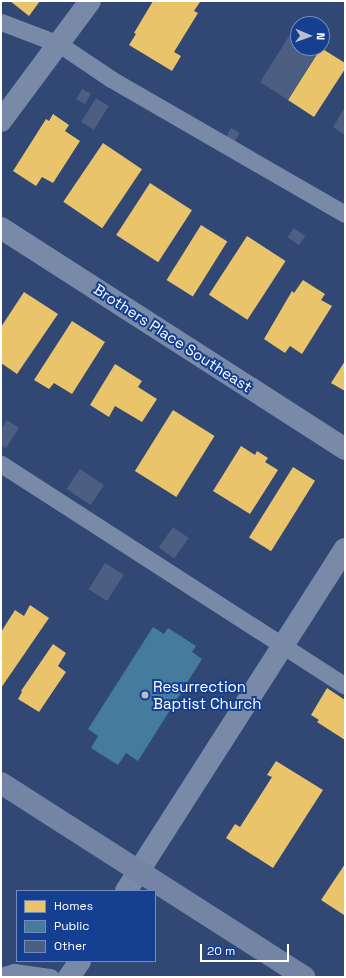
<!DOCTYPE html>
<style>
body{margin:0}
#map{position:relative;width:346px;height:978px;overflow:hidden;background:#314875;font-family:"Space Grotesk",sans-serif}
div>[style]{position:absolute}
.homes>*{inset:0;background:#e9c46a;transform-origin:0 0}
.public>*{inset:0;background:#457b9d}
.building>*{inset:0;background:#4c5f83;transform-origin:0 0}
.service>*{height:17px;margin:-8.5px;padding:0 8.5px;transform-origin:8.5px;border-radius:8.5px;background:#7989a8}
.minor>*{height:22px;margin:-11px;padding:0 11px;transform-origin:11px;border-radius:11px;background:#7989a8}
.secondary>*{height:22px;margin:-11px;padding:0 11px;transform-origin:11px;border-radius:11px;background:#7484a4}
.dots>*{width:11px;height:11px;translate:-50% -50%;box-sizing:border-box;border:2px solid #153f91;border-radius:50%}
span{translate:-50% -50%;white-space:nowrap;text-align:center;line-height:1.15;-webkit-text-stroke:4px #153f91;paint-order:stroke}
.street-label{font-size:15px;color:#fff}
.poi-label{font-size:15px;color:#fff}
.left{translate:0 -50%;text-align:left}
.frame{position:absolute;inset:0;border:2px solid #fff;pointer-events:none}
.legend{position:absolute;left:16px;top:890px;width:140px;height:72px;box-sizing:border-box;background:#153f91;border:1px solid #738cbd;margin:0;padding:5px 7px;list-style:none;font-size:12px;color:#fff}
.legend li{display:flex;align-items:center;gap:8px;height:20px}
.legend b{width:20px;border:1px solid #738cbd}
.north{position:absolute;left:290px;top:16px;width:40px;height:40px;box-sizing:border-box;background:#153f91;border:1px solid #738cbd;border-radius:50%;rotate:92deg;font-size:11px;font-weight:700;line-height:16px;text-align:center;color:#fff}
.north::after{content:'';display:block;margin:auto;width:14px;height:18px;background:#b7bfcf;clip-path:polygon(50% 0,100% 100%,50% 72%,0 100%)}
.scale{position:absolute;left:200px;top:944px;width:89px;height:18px;box-sizing:border-box;border:2px solid #fff;border-top:0;padding-left:5px;font-size:12px;line-height:14px;white-space:nowrap;color:#fff;-webkit-text-stroke:3px #153f91;paint-order:stroke}
</style>
<div id="map">
<div class="homes">
<i style="clip-path:polygon(10px 1px,40px 1px,29px 16px)"></i>
<i style="clip-path:polygon(153px 1px,200px 2px,194px 11px,198px 13px,174px 52px,181px 56px,172px 71px,129px 45px,136px 34px,134px 33px)"></i>
<i style="clip-path:polygon(321px 48px,345px 63px,345px 69px,314px 117px,288px 100px)"></i>
<i style="clip-path:polygon(53px 114px,69px 125px,65px 131px,80px 141px,53px 183px,42px 177px,36px 186px,13px 171px,46px 119px,49px 121px)"></i>
<i style="left:103px;top:143px;width:47px;height:71px;rotate:34deg"></i>
<i style="left:150px;top:183px;width:50px;height:62px;rotate:33deg"></i>
<i style="left:201px;top:225px;width:31px;height:65px;rotate:32deg"></i>
<i style="left:247px;top:236px;width:46px;height:70px;rotate:33deg"></i>
<i style="clip-path:polygon(303px 280px,325px 294px,321px 300px,332px 306px,302px 354px,290px 346px,285px 353px,264px 339px,292px 291px,294px 293px)"></i>
<i style="clip-path:polygon(24px 292px,58px 314px,17px 374px,1px 363px,1px 327px)"></i>
<i style="clip-path:polygon(72px 321px,105px 342px,72px 394px,54px 383px,49px 389px,34px 380px)"></i>
<i style="clip-path:polygon(345px 361px,345px 391px,331px 383px)"></i>
<i style="clip-path:polygon(115px 364px,142px 381px,138px 387px,157px 399px,142px 422px,115px 406px,109px 417px,90px 405px)"></i>
<i style="left:173px;top:410px;width:49px;height:72px;rotate:32deg"></i>
<i style="clip-path:polygon(241px 446px,255px 455px,257px 451px,268px 458px,265px 462px,278px 470px,250px 514px,213px 491px)"></i>
<i style="left:293px;top:467px;width:26px;height:83px;rotate:32deg"></i>
<i style="clip-path:polygon(30px 605px,49px 618px,1px 688px,1px 632px,15px 610px,24px 616px)"></i>
<i style="clip-path:polygon(53px 644px,66px 653px,58px 666px,66px 672px,39px 712px,18px 699px,22px 692px,21px 691px)"></i>
<i style="clip-path:polygon(327px 688px,345px 700px,345px 740px,317px 722px,319px 720px,311px 715px)"></i>
<i style="clip-path:polygon(276px 761px,323px 790px,273px 868px,226px 838px,235px 824px,240px 827px,272px 777px,267px 775px)"></i>
<i style="clip-path:polygon(345px 864px,345px 914px,344px 915px,321px 900px)"></i>
</div>
<div class="public">
<i style="clip-path:polygon(153px 627px,164px 634px,168px 628px,196px 646px,192px 652px,202px 659px,138px 761px,126px 753px,118px 765px,91px 748px,98px 736px,88px 729px)"></i>
</div>
<div class="building">
<i style="clip-path:polygon(293px 30px,298px 33px,298px 48px,320px 48px,288px 100px,260px 82px)"></i>
<i style="left:82px;top:89px;width:10px;height:12px;rotate:29deg"></i>
<i style="left:96px;top:98px;width:15px;height:28px;rotate:32deg"></i>
<i style="clip-path:polygon(345px 107px,345px 135px,333px 127px)"></i>
<i style="left:231px;top:128px;width:10px;height:12px;rotate:29deg"></i>
<i style="left:294px;top:228px;width:14px;height:11px;rotate:36deg"></i>
<i style="clip-path:polygon(7px 420px,19px 428px,6px 448px,1px 445px,1px 430px)"></i>
<i style="left:80px;top:469px;width:29px;height:24px;rotate:34deg"></i>
<i style="left:173px;top:527px;width:19px;height:25px;rotate:35deg"></i>
<i style="left:105px;top:563px;width:22px;height:31px;rotate:32deg"></i>
</div>
<div class="service">
<i style="left:1px;top:22px;width:62px;rotate:20.8deg"></i>
<i style="left:59px;top:44px;width:63px;rotate:33.9deg"></i>
<i style="left:111px;top:79px;width:270px;rotate:30deg"></i>
<i style="left:1px;top:464px;width:409px;rotate:32.8deg"></i>
<i style="left:1px;top:976px;width:14px;rotate:-17deg"></i>
<i style="left:14px;top:972px;width:37px;rotate:8deg"></i>
</div>
<div class="minor">
<i style="left:1px;top:121px;width:149px;rotate:-53.4deg"></i>
<i style="left:1px;top:228px;width:409px;rotate:32.7deg"></i>
<i style="left:126px;top:891px;width:406px;rotate:-57.4deg"></i>
<i style="left:69px;top:977px;width:19px;rotate:-55deg"></i>
</div>
<div class="secondary">
<i style="left:1px;top:783px;width:360px;rotate:32.6deg"></i>
</div>
<div class="dots">
<i style="left:145px;top:695px;background:#b7bfcf"></i>
</div>
<div class="street-label">
<span style="left:173px;top:338px;rotate:33deg">Brothers Place Southeast</span>
</div>
<div class="poi-label">
<span class="left" style="left:153px;top:695px">Resurrection<br>Baptist Church</span>
</div>
<div class="frame"></div>
<ul class="legend">
<li><b style="height:11px;background:#e9c46a"></b>Homes</li>
<li><b style="height:11px;background:#457b9d"></b>Public</li>
<li><b style="height:11px;background:#4c5f83"></b>Other</li>
</ul>
<div class="north">N</div>
<div class="scale">20 m</div>
</div>
